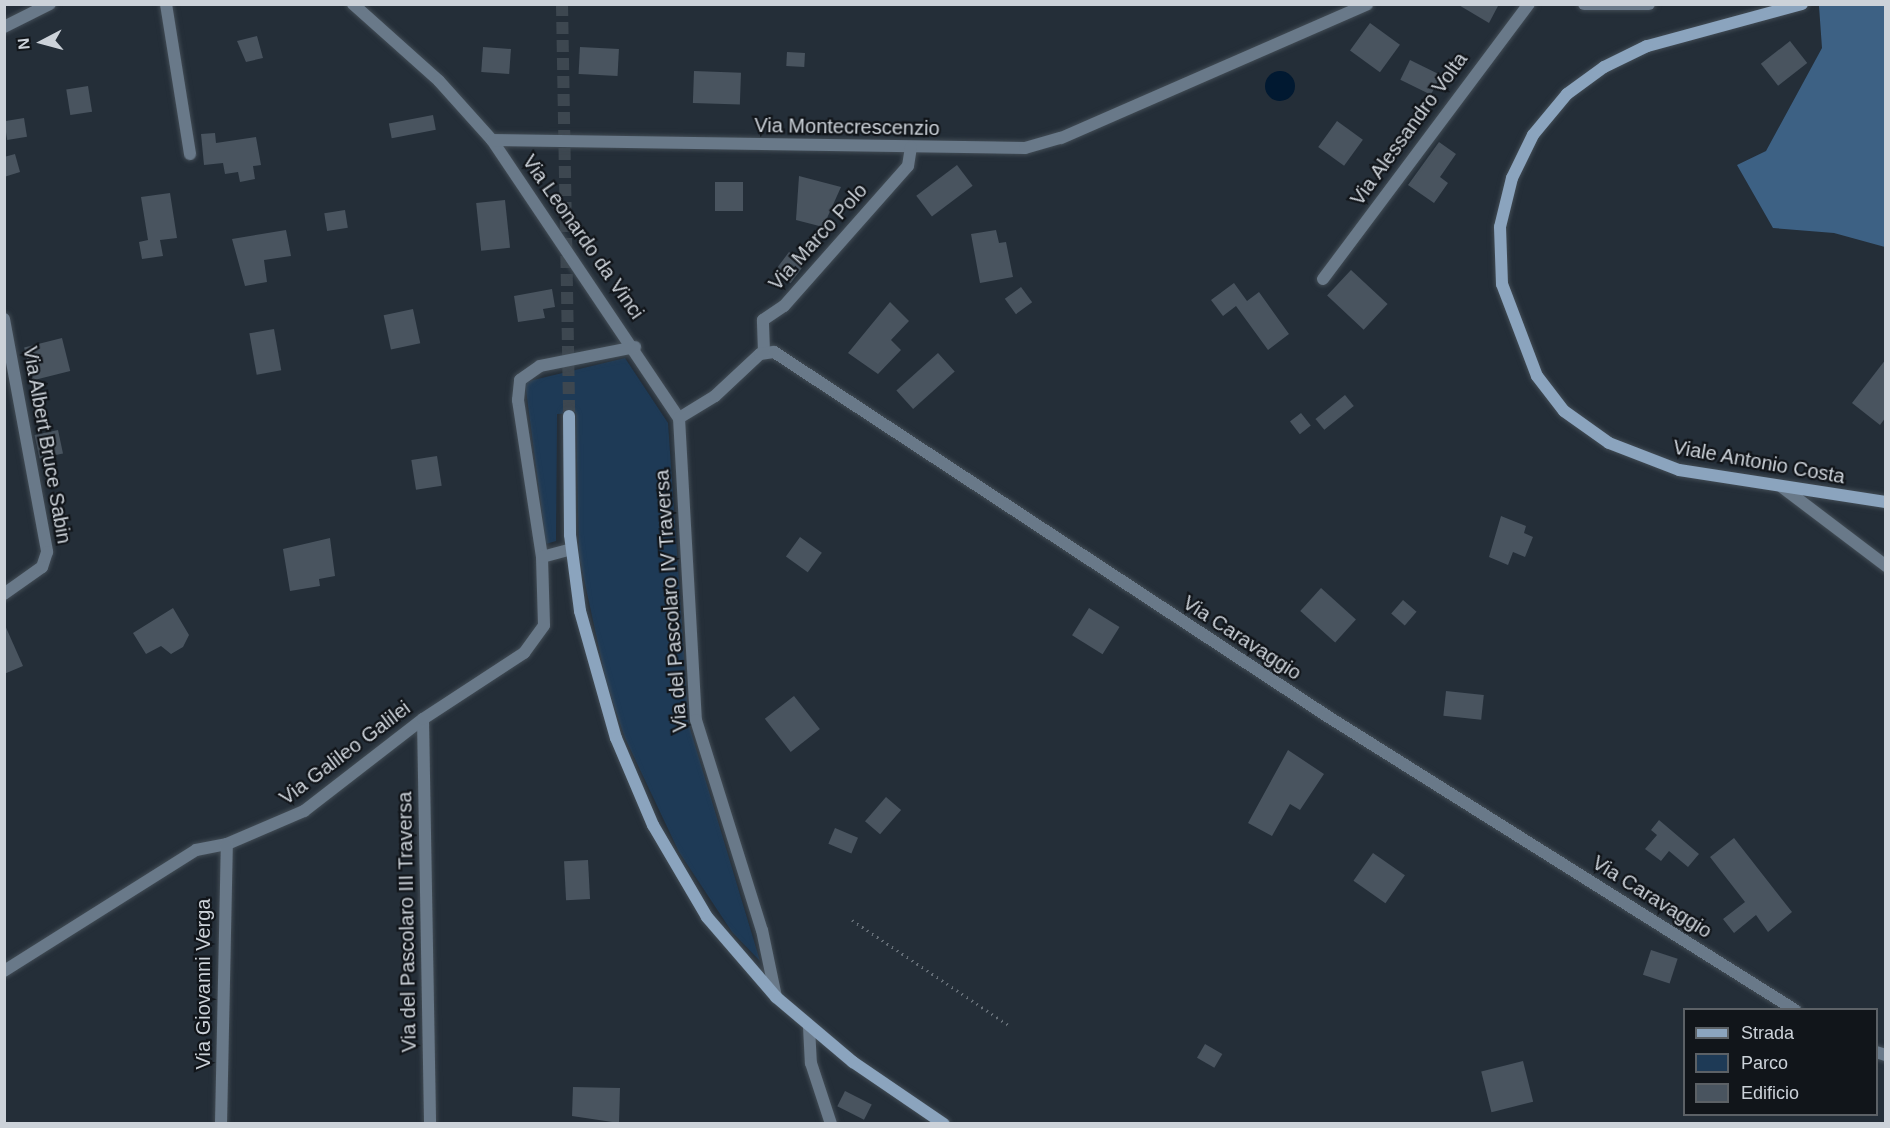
<!DOCTYPE html>
<style>
body{margin:0}
#map{position:relative;width:1890px;height:1128px;overflow:hidden;background:#242e38;font-family:Arial,sans-serif}
div>[style]{position:absolute}
.green>*{inset:0;background:#1e3a56}
.forest>*{inset:0;background:#3d6184}
.water>*{inset:0;background:#011931}
.round{border-radius:50%}
.building>*{inset:0;background:#49545f;transform-origin:0 0}
.secondary-tunnel>*{height:12px;margin-top:-6px;transform-origin:0;background:repeating-linear-gradient(90deg,#3d4750 0 12px,transparent 0 18px)}
.path>*{height:3px;margin-top:-1.5px;transform-origin:0;background:repeating-linear-gradient(90deg,#656e77 0 1.5px,transparent 0 6px)}
.roads{filter:drop-shadow(0 0 2px #424c55) drop-shadow(0 0 2px #424c55)}
.minor>*{height:12px;margin:-6px;padding:0 6px;transform-origin:6px;border-radius:6px;background:#697989}
.secondary>*{height:12px;margin:-6px;padding:0 6px;transform-origin:6px;border-radius:6px;background:#8ba4be}
span{translate:-50% -50%;white-space:nowrap;text-align:center;line-height:1.15;-webkit-text-stroke:4.5px #11151a;paint-order:stroke}
.street-label{font-size:20px;color:#ccd2d9}
.frame{position:absolute;inset:0;border:6px solid #ccd2d9;pointer-events:none}
.legend{position:absolute;left:1683px;top:1008px;width:195px;height:108px;box-sizing:border-box;background:#11151a;border:2px solid #5c6166;margin:0;padding:8px 10px;list-style:none;font-size:18px;color:#ccd2d9}
.legend li{display:flex;align-items:center;gap:12px;height:30px}
.legend b{width:30px;border:2px solid #5c6166}
.north{position:absolute;left:12px;top:12px;width:60px;height:60px;-webkit-text-stroke:4px #11151a;paint-order:stroke;rotate:264deg;font-size:16px;font-weight:700;line-height:24px;text-align:center;color:#ccd2d9}
.north::after{content:'';display:block;margin:auto;width:21px;height:27px;background:#ccd2d9;clip-path:polygon(50% 0,100% 100%,50% 72%,0 100%)}
</style>
<div id="map">
<div class="green">
<i style="clip-path:polygon(625px 358px,668px 423px,689px 725px,760px 961px,732px 932px,679px 852px,625px 738px,607px 685px,579px 556px,576px 413px,557px 414px,556px 541px,546px 544px,525px 382px)"></i>
</div>
<div class="forest">
<i style="clip-path:polygon(1886px 5px,1885px 247px,1834px 233px,1773px 228px,1737px 165px,1766px 151px,1822px 48px,1819px 6px)"></i>
</div>
<div class="water">
<i class="round" style="left:1265px;top:71px;width:30px;height:30px"></i>
</div>
<div class="building">
<i style="clip-path:polygon(1457px 4px,1499px 4px,1489px 23px)"></i>
<i style="left:1370px;top:23px;width:37px;height:34px;rotate:36deg"></i>
<i style="clip-path:polygon(257px 36px,263px 58px,246px 62px,237px 41px)"></i>
<i style="left:1790px;top:41px;width:28px;height:37px;rotate:52deg"></i>
<i style="left:483px;top:47px;width:28px;height:25px;rotate:4deg"></i>
<i style="left:580px;top:47px;width:39px;height:27px;rotate:3deg"></i>
<i style="left:787px;top:52px;width:18px;height:14px;rotate:3deg"></i>
<i style="left:1410px;top:60px;width:34px;height:22px;rotate:26deg"></i>
<i style="left:694px;top:71px;width:47px;height:32px;rotate:2deg"></i>
<i style="left:88px;top:86px;width:26px;height:22px;rotate:81deg"></i>
<i style="left:433px;top:115px;width:15px;height:45px;rotate:79deg"></i>
<i style="left:24px;top:118px;width:19px;height:20px;rotate:81deg"></i>
<i style="left:1337px;top:121px;width:32px;height:32px;rotate:36deg"></i>
<i style="clip-path:polygon(215px 133px,216px 143px,256px 137px,261px 165px,253px 166px,255px 179px,240px 182px,238px 172px,225px 174px,223px 163px,204px 165px,201px 134px)"></i>
<i style="clip-path:polygon(1439px 142px,1456px 154px,1440px 177px,1448px 183px,1434px 203px,1408px 185px)"></i>
<i style="clip-path:polygon(15px 154px,20px 172px,4px 177px,4px 157px)"></i>
<i style="left:957px;top:165px;width:26px;height:51px;rotate:53deg"></i>
<i style="clip-path:polygon(799px 176px,841px 187px,823px 227px,796px 220px)"></i>
<i style="left:715px;top:182px;width:28px;height:29px"></i>
<i style="clip-path:polygon(170px 193px,177px 238px,160px 240px,163px 256px,142px 259px,139px 242px,148px 240px,141px 197px)"></i>
<i style="left:505px;top:200px;width:48px;height:29px;rotate:84deg"></i>
<i style="left:345px;top:210px;width:18px;height:21px;rotate:81deg"></i>
<i style="clip-path:polygon(286px 230px,291px 256px,264px 260px,267px 282px,245px 286px,232px 239px)"></i>
<i style="clip-path:polygon(996px 230px,999px 243px,1006px 242px,1013px 277px,980px 283px,971px 234px)"></i>
<i style="left:789px;top:252px;width:20px;height:24px;rotate:37deg"></i>
<i style="left:1351px;top:270px;width:50px;height:35px;rotate:43deg"></i>
<i style="clip-path:polygon(1234px 283px,1247px 301px,1259px 292px,1289px 334px,1268px 350px,1236px 306px,1223px 316px,1211px 300px)"></i>
<i style="left:1021px;top:287px;width:19px;height:20px;rotate:54deg"></i>
<i style="clip-path:polygon(552px 289px,555px 307px,543px 309px,545px 318px,518px 322px,514px 296px)"></i>
<i style="clip-path:polygon(890px 302px,909px 321px,891px 340px,901px 350px,878px 374px,848px 353px)"></i>
<i style="left:413px;top:309px;width:35px;height:30px;rotate:78deg"></i>
<i style="left:274px;top:329px;width:42px;height:25px;rotate:80deg"></i>
<i style="left:62px;top:338px;width:34px;height:39px;rotate:76deg"></i>
<i style="left:938px;top:353px;width:25px;height:56px;rotate:48deg"></i>
<i style="clip-path:polygon(1886px 359px,1886px 417px,1880px 425px,1852px 403px)"></i>
<i style="left:1345px;top:395px;width:14px;height:38px;rotate:51deg"></i>
<i style="left:1301px;top:413px;width:16px;height:14px;rotate:52deg"></i>
<i style="left:58px;top:430px;width:24px;height:24px;rotate:78deg"></i>
<i style="left:437px;top:456px;width:30px;height:26px;rotate:81deg"></i>
<i style="clip-path:polygon(1501px 516px,1526px 526px,1524px 533px,1533px 537px,1525px 557px,1513px 552px,1508px 565px,1489px 557px)"></i>
<i style="left:800px;top:537px;width:27px;height:24px;rotate:36deg"></i>
<i style="clip-path:polygon(330px 538px,335px 576px,319px 579px,320px 586px,290px 591px,283px 549px)"></i>
<i style="left:1321px;top:588px;width:47px;height:31px;rotate:42deg"></i>
<i style="left:1403px;top:600px;width:18px;height:18px;rotate:41deg"></i>
<i style="clip-path:polygon(173px 608px,189px 635px,183px 647px,171px 654px,161px 646px,146px 654px,133px 633px)"></i>
<i style="left:1089px;top:608px;width:36px;height:32px;rotate:32deg"></i>
<i style="clip-path:polygon(4px 623px,23px 666px,4px 674px)"></i>
<i style="left:1446px;top:691px;width:38px;height:25px;rotate:6deg"></i>
<i style="left:794px;top:696px;width:42px;height:37px;rotate:52deg"></i>
<i style="clip-path:polygon(1288px 750px,1324px 774px,1300px 810px,1290px 804px,1272px 836px,1248px 823px)"></i>
<i style="left:886px;top:797px;width:20px;height:32px;rotate:41deg"></i>
<i style="clip-path:polygon(1659px 820px,1699px 854px,1688px 867px,1669px 851px,1661px 861px,1645px 849px,1657px 835px,1651px 830px)"></i>
<i style="left:835px;top:828px;width:25px;height:17px;rotate:23deg"></i>
<i style="clip-path:polygon(1734px 838px,1792px 912px,1768px 932px,1756px 915px,1734px 933px,1723px 919px,1745px 902px,1710px 857px)"></i>
<i style="left:1373px;top:853px;width:39px;height:34px;rotate:35deg"></i>
<i style="left:588px;top:860px;width:39px;height:24px;rotate:87deg"></i>
<i style="left:1651px;top:950px;width:28px;height:26px;rotate:18deg"></i>
<i style="left:1205px;top:1044px;width:20px;height:16px;rotate:30deg"></i>
<i style="left:1523px;top:1061px;width:42px;height:43px;rotate:76deg"></i>
<i style="clip-path:polygon(573px 1087px,620px 1088px,619px 1123px,572px 1116px)"></i>
<i style="left:845px;top:1091px;width:30px;height:17px;rotate:27deg"></i>
</div>
<div class="secondary-tunnel">
<i style="left:562px;top:4px;width:412px;rotate:89deg"></i>
</div>
<div class="path">
<i style="left:852px;top:920px;width:188px;rotate:33.9deg"></i>
</div>
<div class="roads">
<div class="minor">
<i style="left:166px;top:4px;width:152px;rotate:80.9deg"></i>
<i style="left:353px;top:4px;width:115px;rotate:41.8deg"></i>
<i style="left:439px;top:81px;width:79px;rotate:48.1deg"></i>
<i style="left:492px;top:140px;width:335px;rotate:56.1deg"></i>
<i style="left:679px;top:418px;width:302px;rotate:86.8deg"></i>
<i style="left:696px;top:720px;width:220px;rotate:72.6deg"></i>
<i style="left:762px;top:930px;width:68px;rotate:78.2deg"></i>
<i style="left:1584px;top:4px;width:65px"></i>
<i style="left:4px;top:27px;width:51px;rotate:-26.6deg"></i>
<i style="left:492px;top:140px;width:533px;rotate:0.86deg"></i>
<i style="left:1025px;top:148px;width:37px;rotate:-16deg"></i>
<i style="left:1061px;top:138px;width:334px;rotate:-23.6deg"></i>
<i style="left:1323px;top:279px;width:344px;rotate:-53.2deg"></i>
<i style="left:4px;top:319px;width:237px;rotate:79.5deg"></i>
<i style="left:47px;top:552px;width:16px;rotate:108deg"></i>
<i style="left:42px;top:567px;width:47px;rotate:144.6deg"></i>
<i style="left:764px;top:352px;width:32px;rotate:-92deg"></i>
<i style="left:763px;top:320px;width:25px;rotate:-34deg"></i>
<i style="left:784px;top:306px;width:187px;rotate:-48.5deg"></i>
<i style="left:908px;top:166px;width:19px;rotate:-81deg"></i>
<i style="left:679px;top:418px;width:42px;rotate:-31.4deg"></i>
<i style="left:715px;top:396px;width:62px;rotate:-43deg"></i>
<i style="left:760px;top:354px;width:14px;rotate:-8deg"></i>
<i style="left:774px;top:352px;width:662px;rotate:33.35deg"></i>
<i style="left:1327px;top:716px;width:553px;rotate:32.14deg"></i>
<i style="left:1782px;top:487px;width:131px;rotate:37.2deg"></i>
<i style="left:542px;top:557px;width:159px;rotate:-98.7deg"></i>
<i style="left:518px;top:400px;width:20px;rotate:-84deg"></i>
<i style="left:520px;top:380px;width:24px;rotate:-35deg"></i>
<i style="left:540px;top:366px;width:97px;rotate:-11.3deg"></i>
<i style="left:423px;top:719px;width:405px;rotate:89deg"></i>
<i style="left:4px;top:971px;width:227px;rotate:-32.2deg"></i>
<i style="left:196px;top:850px;width:32px;rotate:-11deg"></i>
<i style="left:227px;top:844px;width:84px;rotate:-23.2deg"></i>
<i style="left:304px;top:811px;width:150px;rotate:-37.7deg"></i>
<i style="left:423px;top:719px;width:121px;rotate:-33.2deg"></i>
<i style="left:524px;top:653px;width:34px;rotate:-54deg"></i>
<i style="left:544px;top:625px;width:68px;rotate:-91.7deg"></i>
<i style="left:542px;top:557px;width:30px;rotate:-15deg"></i>
<i style="left:809px;top:1027px;width:36px;rotate:87deg"></i>
<i style="left:811px;top:1063px;width:64px;rotate:71.8deg"></i>
<i style="left:1876px;top:1052px;width:10px;rotate:17deg"></i>
<i style="left:221px;top:1124px;width:280px;rotate:-88.8deg"></i>
</div>
<div class="secondary">
<i style="left:1802px;top:4px;width:161px;rotate:164.8deg"></i>
<i style="left:1647px;top:46px;width:48px;rotate:154deg"></i>
<i style="left:1604px;top:67px;width:46px;rotate:143.9deg"></i>
<i style="left:1567px;top:94px;width:53px;rotate:129.7deg"></i>
<i style="left:1533px;top:135px;width:48px;rotate:116deg"></i>
<i style="left:1512px;top:178px;width:50px;rotate:103.8deg"></i>
<i style="left:1500px;top:227px;width:57px;rotate:88deg"></i>
<i style="left:1502px;top:284px;width:98px;rotate:69.2deg"></i>
<i style="left:1537px;top:376px;width:44px;rotate:52.4deg"></i>
<i style="left:1564px;top:411px;width:55px;rotate:35.4deg"></i>
<i style="left:1609px;top:443px;width:75px;rotate:21.1deg"></i>
<i style="left:1679px;top:470px;width:209px;rotate:8.8deg"></i>
<i style="left:569px;top:416px;width:119px;rotate:89.5deg"></i>
<i style="left:570px;top:535px;width:77px;rotate:82.5deg"></i>
<i style="left:580px;top:611px;width:132px;rotate:74.2deg"></i>
<i style="left:616px;top:738px;width:95px;rotate:67deg"></i>
<i style="left:653px;top:825px;width:107px;rotate:59.6deg"></i>
<i style="left:707px;top:917px;width:106px;rotate:49.2deg"></i>
<i style="left:776px;top:997px;width:101px;rotate:40.2deg"></i>
<i style="left:853px;top:1062px;width:110px;rotate:34.3deg"></i>
</div>
</div>
<div class="street-label">
<span style="left:847px;top:127px;rotate:1deg">Via Montecrescenzio</span>
<span style="left:1409px;top:129px;rotate:-54deg">Via Alessandro Volta</span>
<span style="left:583px;top:237px;rotate:55deg">Via Leonardo da Vinci</span>
<span style="left:818px;top:237px;rotate:-48deg">Via Marco Polo</span>
<span style="left:47px;top:445px;rotate:80deg">Via Albert Bruce Sabin</span>
<span style="left:1759px;top:462px;rotate:10deg">Viale Antonio Costa</span>
<span style="left:671px;top:601px;rotate:-94deg">Via del Pascolaro IV Traversa</span>
<span style="left:1242px;top:638px;rotate:33deg">Via Caravaggio</span>
<span style="left:345px;top:753px;rotate:-37deg">Via Galileo Galilei</span>
<span style="left:1652px;top:897px;rotate:32deg">Via Caravaggio</span>
<span style="left:407px;top:922px;rotate:-91deg">Via del Pascolaro III Traversa</span>
<span style="left:203px;top:984px;rotate:-90deg">Via Giovanni Verga</span>
</div>
<div class="frame"></div>
<ul class="legend">
<li><b style="height:8px;background:#8ba4be"></b>Strada</li>
<li><b style="height:16px;background:#1e3a56"></b>Parco</li>
<li><b style="height:16px;background:#49545f"></b>Edificio</li>
</ul>
<div class="north">N</div>
</div>
